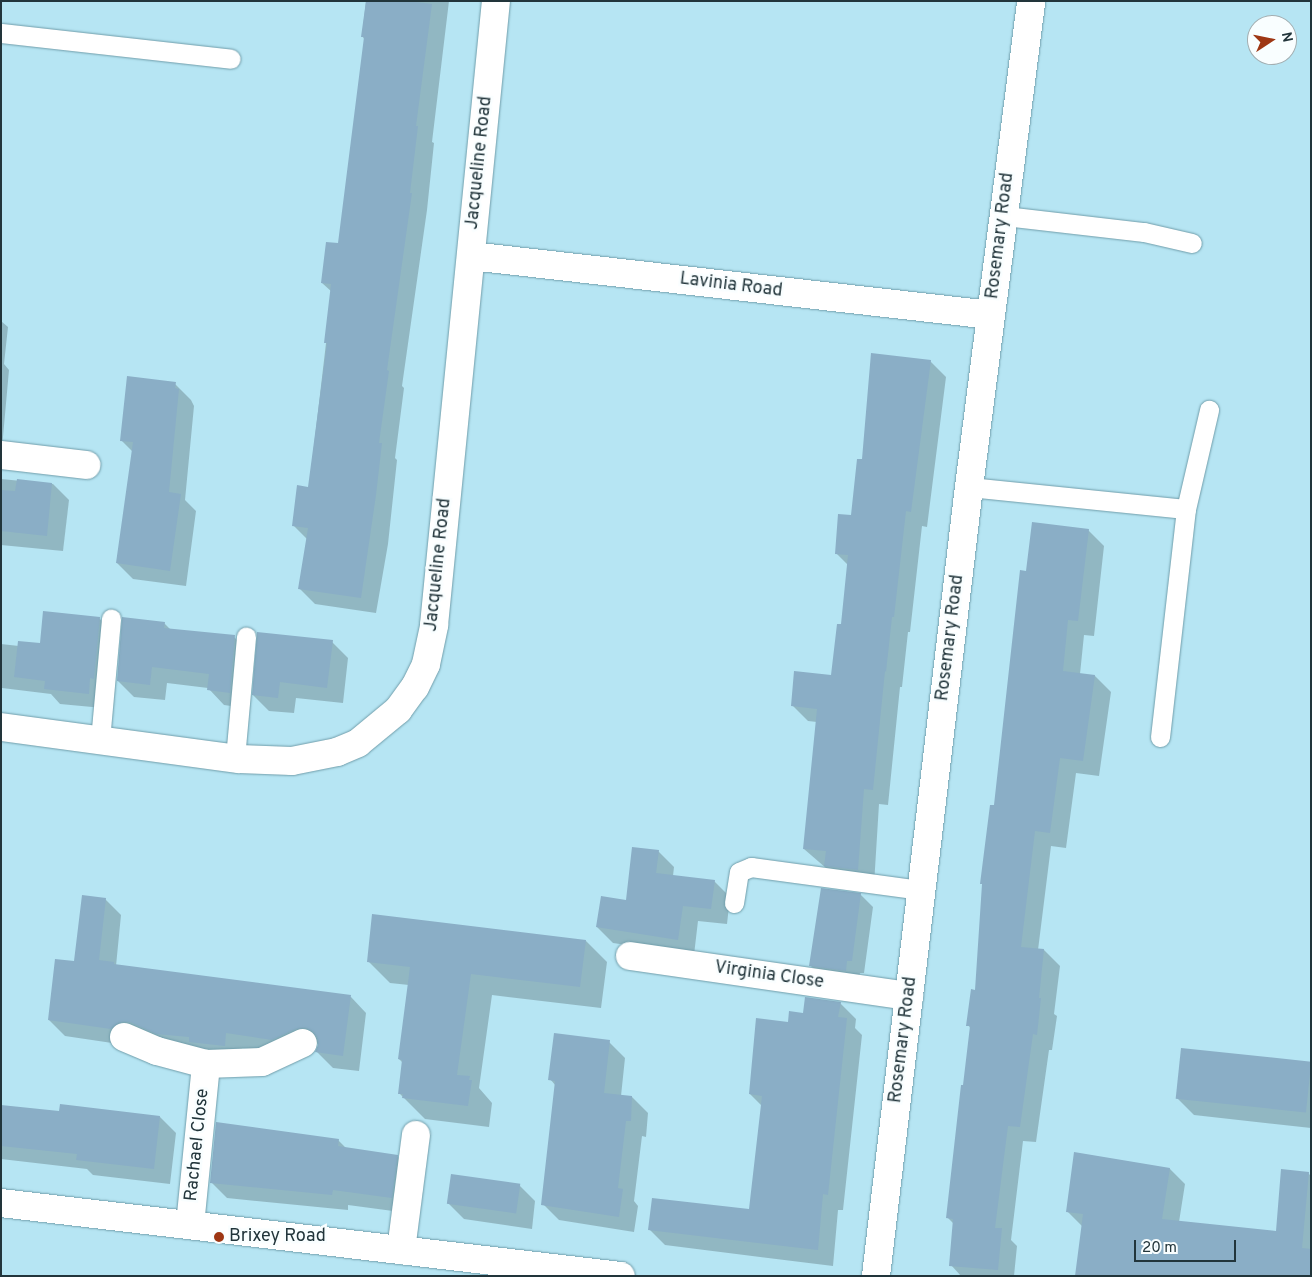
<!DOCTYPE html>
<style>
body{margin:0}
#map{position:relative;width:1312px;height:1277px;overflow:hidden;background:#b6e5f3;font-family:Overpass,sans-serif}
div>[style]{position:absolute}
.shadow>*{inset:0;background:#0003}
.building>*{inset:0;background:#8aaec6;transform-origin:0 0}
.roads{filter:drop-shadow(0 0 1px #709daa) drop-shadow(0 0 1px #709daa)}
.lane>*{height:19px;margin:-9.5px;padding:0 9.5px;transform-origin:9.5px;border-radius:9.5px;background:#fff}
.street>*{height:28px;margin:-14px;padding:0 14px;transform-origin:14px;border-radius:14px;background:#fff}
.dots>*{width:14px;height:14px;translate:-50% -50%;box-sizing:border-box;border:2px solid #f9feff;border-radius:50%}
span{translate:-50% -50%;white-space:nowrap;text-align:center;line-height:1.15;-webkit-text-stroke:5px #f9feff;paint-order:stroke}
.street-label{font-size:18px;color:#22353b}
.poi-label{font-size:18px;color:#22353b}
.left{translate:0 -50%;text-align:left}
.frame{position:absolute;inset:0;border:2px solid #22353b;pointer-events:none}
.north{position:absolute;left:1247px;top:15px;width:50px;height:50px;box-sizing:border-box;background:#f9feff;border:1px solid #a3aeb1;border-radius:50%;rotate:79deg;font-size:14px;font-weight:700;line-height:20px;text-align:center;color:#22353b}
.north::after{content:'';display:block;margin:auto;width:18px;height:22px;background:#9e3714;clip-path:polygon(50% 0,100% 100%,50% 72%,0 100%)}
.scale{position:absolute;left:1134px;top:1240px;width:102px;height:22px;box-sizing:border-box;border:2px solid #22353b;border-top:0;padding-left:6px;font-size:15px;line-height:18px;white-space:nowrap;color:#22353b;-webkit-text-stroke:4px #f9feff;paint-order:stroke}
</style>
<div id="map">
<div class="shadow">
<i style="clip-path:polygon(366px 1px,449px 1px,432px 142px,434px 143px,427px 210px,402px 386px,404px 388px,395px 458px,397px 460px,388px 544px,376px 613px,315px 604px,299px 588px,307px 539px,293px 525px,309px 488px,332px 292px,322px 283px,339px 244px,365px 40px,362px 36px)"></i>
<i style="clip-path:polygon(1px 321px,8px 327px,4px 364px,9px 370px,1px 459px)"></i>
<i style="clip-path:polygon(930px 361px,946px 377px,927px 527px,922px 526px,910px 632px,908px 632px,902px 687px,900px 687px,888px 805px,879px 804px,874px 885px,841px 881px,804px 849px,817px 722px,808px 721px,792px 705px,832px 676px,842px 626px,848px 565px,836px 553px,852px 517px,863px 461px)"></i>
<i style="clip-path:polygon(175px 384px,191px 400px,194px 406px,185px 500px,196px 511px,186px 586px,133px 579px,117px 563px,133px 452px,121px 440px)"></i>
<i style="clip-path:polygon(1px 479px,53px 484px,69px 500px,63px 551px,1px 545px)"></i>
<i style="clip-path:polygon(1088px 530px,1104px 546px,1094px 636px,1084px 635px,1080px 674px,1095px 676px,1111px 692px,1099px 776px,1076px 773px,1066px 848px,1051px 846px,1038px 950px,1044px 950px,1060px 966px,1054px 1014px,1057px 1016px,1052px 1050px,1049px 1050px,1036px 1142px,1023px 1141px,1011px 1240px,1017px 1246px,1014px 1276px,961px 1276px,951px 1265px,954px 1224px,948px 1218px,971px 1029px,968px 1025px,976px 991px,983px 885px,982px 884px,995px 806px,1027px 572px)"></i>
<i style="clip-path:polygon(99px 618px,114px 634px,103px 708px,60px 704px,51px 694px,2px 688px,1px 697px,1px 644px,19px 646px,41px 644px)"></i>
<i style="clip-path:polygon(164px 623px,171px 630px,234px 637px,250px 653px,245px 708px,224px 705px,208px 688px,167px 683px,165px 700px,134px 697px,118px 681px)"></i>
<i style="clip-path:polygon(332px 642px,348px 658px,343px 703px,296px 698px,294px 713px,269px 711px,253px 695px)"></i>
<i style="clip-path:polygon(658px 851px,674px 867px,673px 876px,714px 881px,730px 897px,727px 924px,698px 921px,694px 955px,613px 943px,597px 927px,627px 901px)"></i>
<i style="clip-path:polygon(860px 894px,873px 907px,864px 973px,860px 973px,858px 983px,823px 978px,810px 965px)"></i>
<i style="clip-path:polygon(105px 899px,121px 915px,116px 966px,351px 997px,366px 1013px,359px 1071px,333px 1068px,317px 1052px,319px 1043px,289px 1056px,242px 1048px,240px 1062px,65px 1036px,49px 1020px)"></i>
<i style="clip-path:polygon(586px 941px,607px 962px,601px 1008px,492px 995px,479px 1088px,492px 1103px,489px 1127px,425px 1119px,399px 1093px,403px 1063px,399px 1059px,409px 985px,390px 983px,368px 961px)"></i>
<i style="clip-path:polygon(840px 1003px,856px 1019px,855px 1028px,862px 1035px,843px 1210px,838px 1210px,833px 1266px,665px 1245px,649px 1229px,750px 1211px,762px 1106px,750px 1094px,789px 1023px,804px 1014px)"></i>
<i style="clip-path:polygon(609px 1042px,625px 1058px,621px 1096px,632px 1097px,648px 1113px,646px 1137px,642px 1136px,634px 1201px,638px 1206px,634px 1232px,559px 1220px,543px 1204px,556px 1086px,550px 1079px)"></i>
<i style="clip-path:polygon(1311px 1063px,1311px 1128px,1194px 1115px,1178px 1099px)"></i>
<i style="clip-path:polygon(1px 1106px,60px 1112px,160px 1117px,176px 1133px,170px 1184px,93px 1175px,87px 1169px,1px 1159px)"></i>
<i style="clip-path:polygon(338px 1140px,347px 1149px,397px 1156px,413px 1172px,408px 1213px,348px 1205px,348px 1210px,227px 1198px,211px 1182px)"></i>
<i style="clip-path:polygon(1075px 1153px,1170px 1169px,1185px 1184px,1179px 1222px,1277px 1232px,1308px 1173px,1311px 1176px,1311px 1276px,1082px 1226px,1067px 1211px)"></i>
<i style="clip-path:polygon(519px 1185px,535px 1201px,532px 1229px,464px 1219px,448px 1203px)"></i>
</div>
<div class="building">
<i style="clip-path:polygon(366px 1px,408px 1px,432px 4px,416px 126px,418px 126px,410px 193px,412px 193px,387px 370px,389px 371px,379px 443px,382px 443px,376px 495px,361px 598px,298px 589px,308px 528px,292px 526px,297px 485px,308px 487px,327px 343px,324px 343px,331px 284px,321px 283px,326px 242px,338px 243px,364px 37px,361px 37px)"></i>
<i style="clip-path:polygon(871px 353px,931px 360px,911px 512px,906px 511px,894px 617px,892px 617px,886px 672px,885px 671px,873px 790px,864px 789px,858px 870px,824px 866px,826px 851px,803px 849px,817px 709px,791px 706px,794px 671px,831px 675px,837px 624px,841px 624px,848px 555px,835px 554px,838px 514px,851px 515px,857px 459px,862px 459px)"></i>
<i style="clip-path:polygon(127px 376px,176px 382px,175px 388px,179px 389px,169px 492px,181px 494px,170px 571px,116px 563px,133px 442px,120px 441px)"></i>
<i style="clip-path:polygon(17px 479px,52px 483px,47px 536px,1px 531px,1px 490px,15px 491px)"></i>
<i style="clip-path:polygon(1032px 522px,1089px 529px,1078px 621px,1068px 620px,1063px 671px,1095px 675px,1083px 761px,1060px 758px,1050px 833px,1035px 831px,1021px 947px,1044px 949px,1039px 998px,1041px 998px,1037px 1035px,1033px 1034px,1020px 1127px,1008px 1126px,995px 1228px,1002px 1228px,998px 1270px,949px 1266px,953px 1219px,946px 1218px,961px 1085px,963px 1085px,970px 1026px,966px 1026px,971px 989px,975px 990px,982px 884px,980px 884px,990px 805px,994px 805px,1020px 570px,1026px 571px)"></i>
<i style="clip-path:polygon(43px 611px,100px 617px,94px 679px,90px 678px,89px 694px,44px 689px,45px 681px,14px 677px,18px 641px,40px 643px)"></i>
<i style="clip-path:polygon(122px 617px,165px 622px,164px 628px,235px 635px,230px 693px,207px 690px,209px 674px,152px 667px,150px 685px,117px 681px)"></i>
<i style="clip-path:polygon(257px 632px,333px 640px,327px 688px,280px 682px,278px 698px,252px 695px)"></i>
<i style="clip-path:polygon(632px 847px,659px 850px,656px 873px,715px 880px,711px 909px,683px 906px,678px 940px,596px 927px,601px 896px,626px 900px)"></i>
<i style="clip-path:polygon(821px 888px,861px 893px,852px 961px,847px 961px,846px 971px,809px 966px)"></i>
<i style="clip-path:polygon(82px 895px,106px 898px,99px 960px,114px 962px,114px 964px,351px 995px,343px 1056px,315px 1052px,318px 1045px,317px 1037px,312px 1031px,305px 1028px,296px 1029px,272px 1040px,226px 1033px,225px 1046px,189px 1042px,189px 1037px,156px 1034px,130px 1022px,122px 1022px,111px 1029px,48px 1020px,55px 959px,74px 961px)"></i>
<i style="clip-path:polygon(372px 914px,586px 940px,580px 987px,471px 974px,457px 1075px,470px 1076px,469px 1080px,472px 1080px,468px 1106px,402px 1098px,403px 1094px,398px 1094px,402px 1060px,398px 1059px,410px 967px,367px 962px)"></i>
<i style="clip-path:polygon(805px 997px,841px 1002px,838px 1017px,847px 1018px,828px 1195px,823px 1194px,818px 1250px,648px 1230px,652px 1198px,749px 1209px,762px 1096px,749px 1094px,756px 1018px,788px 1022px,789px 1011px,803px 1013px)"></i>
<i style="clip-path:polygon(554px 1033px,610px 1040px,604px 1093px,632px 1096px,631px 1121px,626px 1121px,618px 1188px,623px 1189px,619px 1217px,541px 1205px,555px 1081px,548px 1080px)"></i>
<i style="left:1181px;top:1048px;width:131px;height:51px;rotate:6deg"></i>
<i style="clip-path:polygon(60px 1104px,160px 1116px,154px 1169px,76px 1160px,77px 1154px,1px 1146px,1px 1105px,59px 1111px)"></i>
<i style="clip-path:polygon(216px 1122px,339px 1139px,338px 1146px,398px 1155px,392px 1198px,333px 1190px,332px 1195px,210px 1183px)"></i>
<i style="clip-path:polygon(1074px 1152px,1170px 1168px,1162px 1219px,1276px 1231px,1281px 1169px,1309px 1172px,1302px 1248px,1311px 1249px,1311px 1276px,1075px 1276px,1083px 1214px,1066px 1212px)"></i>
<i style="left:451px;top:1174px;width:70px;height:30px;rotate:8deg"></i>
</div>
<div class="roads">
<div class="lane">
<i style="left:1px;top:33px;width:231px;rotate:6.4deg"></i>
<i style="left:1005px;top:216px;width:140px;rotate:6.6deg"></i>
<i style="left:1144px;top:232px;width:49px;rotate:12.9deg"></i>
<i style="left:969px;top:487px;width:218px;rotate:5.8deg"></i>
<i style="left:1160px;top:737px;width:229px;rotate:-83.5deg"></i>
<i style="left:1186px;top:509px;width:102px;rotate:-76.9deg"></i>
<i style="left:100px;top:740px;width:122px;rotate:-84.8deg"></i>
<i style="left:235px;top:758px;width:122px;rotate:-84.8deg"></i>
<i style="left:734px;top:903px;width:31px;rotate:-81deg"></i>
<i style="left:739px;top:872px;width:13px;rotate:-23deg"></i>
<i style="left:751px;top:867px;width:172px;rotate:7.7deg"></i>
</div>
<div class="street">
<i style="left:471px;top:256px;width:523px;rotate:6.47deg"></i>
<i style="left:1px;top:455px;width:86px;rotate:6.7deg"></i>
<i style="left:1px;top:727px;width:240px;rotate:7.7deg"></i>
<i style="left:239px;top:759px;width:53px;rotate:2.2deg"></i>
<i style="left:292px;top:761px;width:46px;rotate:-11.3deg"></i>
<i style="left:337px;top:752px;width:23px;rotate:-23deg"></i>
<i style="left:358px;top:743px;width:52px;rotate:-39.5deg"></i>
<i style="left:398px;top:710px;width:29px;rotate:-54deg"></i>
<i style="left:415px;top:687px;width:25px;rotate:-64deg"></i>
<i style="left:426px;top:664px;width:40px;rotate:-78deg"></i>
<i style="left:434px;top:625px;width:627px;rotate:-84.33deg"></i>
<i style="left:630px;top:956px;width:282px;rotate:8.2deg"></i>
<i style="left:124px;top:1037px;width:36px;rotate:23deg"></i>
<i style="left:157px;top:1051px;width:51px;rotate:14.9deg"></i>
<i style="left:1px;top:1203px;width:624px;rotate:6.72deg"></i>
<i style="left:190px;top:1225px;width:162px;rotate:-84.3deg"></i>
<i style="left:206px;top:1064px;width:56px;rotate:-2deg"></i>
<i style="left:262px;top:1062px;width:45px;rotate:-24.9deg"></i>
<i style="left:401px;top:1250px;width:116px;rotate:-82.6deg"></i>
<i style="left:876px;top:1276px;width:794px;rotate:-83.28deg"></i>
<i style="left:969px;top:487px;width:490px;rotate:-82.7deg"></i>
</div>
</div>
<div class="dots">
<i style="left:219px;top:1237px;background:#9e3714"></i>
</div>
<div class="street-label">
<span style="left:480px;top:163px;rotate:-84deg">Jacqueline Road</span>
<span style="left:1001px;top:236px;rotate:-83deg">Rosemary Road</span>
<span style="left:731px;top:286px;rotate:7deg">Lavinia Road</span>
<span style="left:439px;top:565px;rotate:-84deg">Jacqueline Road</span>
<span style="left:951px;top:638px;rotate:-83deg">Rosemary Road</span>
<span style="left:769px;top:976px;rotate:8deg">Virginia Close</span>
<span style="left:904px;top:1040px;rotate:-83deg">Rosemary Road</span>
<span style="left:198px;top:1145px;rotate:-84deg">Rachael Close</span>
</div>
<div class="poi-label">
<span class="left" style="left:229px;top:1237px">Brixey Road</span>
</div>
<div class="frame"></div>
<div class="north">N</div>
<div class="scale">20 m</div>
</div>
